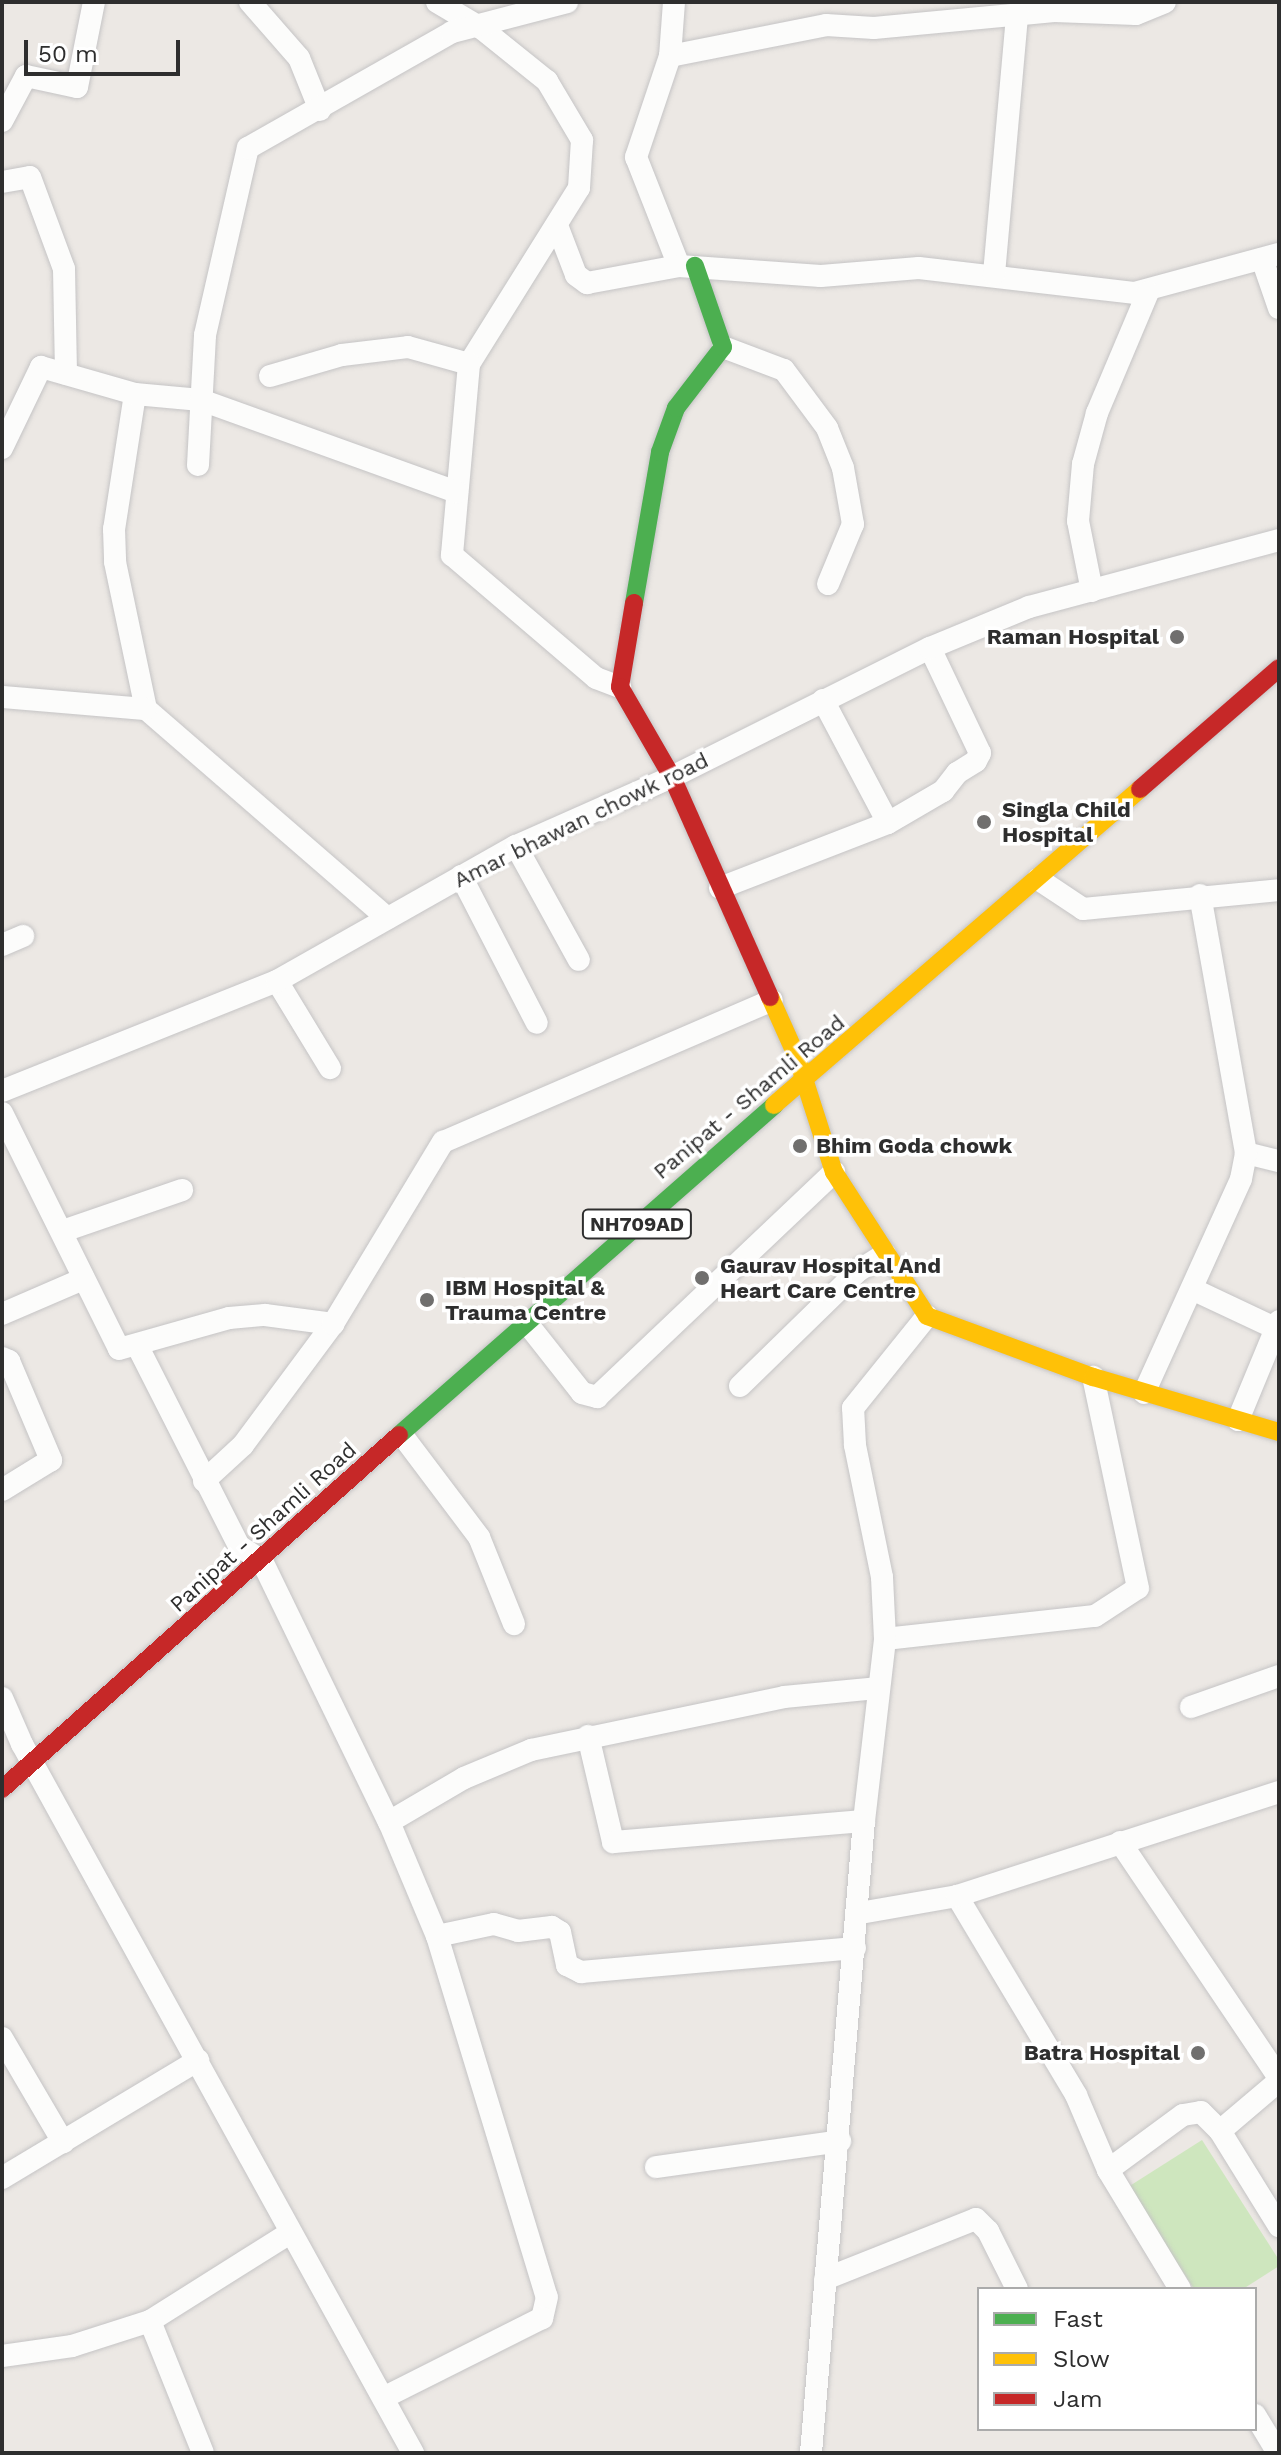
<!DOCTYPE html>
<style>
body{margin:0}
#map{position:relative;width:1281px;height:2455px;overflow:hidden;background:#ece8e4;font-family:"Work Sans",sans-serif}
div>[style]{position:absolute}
.green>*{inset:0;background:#cee6be}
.roads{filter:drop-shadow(0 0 2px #c5c4c5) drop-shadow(0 0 2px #c5c4c5)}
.street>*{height:22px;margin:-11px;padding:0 11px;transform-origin:11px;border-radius:11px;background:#fcfcfb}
.fast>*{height:18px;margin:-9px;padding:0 9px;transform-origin:9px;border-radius:9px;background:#4caf50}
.slow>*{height:18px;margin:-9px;padding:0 9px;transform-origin:9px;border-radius:9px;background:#ffc107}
.jam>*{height:18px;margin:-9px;padding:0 9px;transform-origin:9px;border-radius:9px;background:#c62828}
.dots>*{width:22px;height:22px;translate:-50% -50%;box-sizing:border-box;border:4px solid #fff;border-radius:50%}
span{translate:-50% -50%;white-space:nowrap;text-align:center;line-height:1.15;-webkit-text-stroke:7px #fff;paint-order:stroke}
.shield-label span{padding:2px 6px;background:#fff;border:2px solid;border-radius:6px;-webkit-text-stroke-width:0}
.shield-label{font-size:20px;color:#2e2e2e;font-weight:700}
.poi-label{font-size:22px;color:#2e2e2e;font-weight:700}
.right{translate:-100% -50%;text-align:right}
.left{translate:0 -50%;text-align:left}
.street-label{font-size:22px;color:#2e2e2e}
.frame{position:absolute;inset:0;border:4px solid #2e2e2e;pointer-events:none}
.legend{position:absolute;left:977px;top:2287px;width:280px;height:144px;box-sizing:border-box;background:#fff;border:2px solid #ababab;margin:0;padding:10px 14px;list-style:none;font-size:24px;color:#2e2e2e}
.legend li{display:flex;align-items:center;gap:16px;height:40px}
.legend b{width:40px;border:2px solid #ababab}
.scale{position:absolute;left:24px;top:40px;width:156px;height:36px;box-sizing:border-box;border:4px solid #2e2e2e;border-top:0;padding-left:10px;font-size:24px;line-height:28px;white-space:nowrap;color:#2e2e2e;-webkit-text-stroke:6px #fff;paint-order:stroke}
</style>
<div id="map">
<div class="green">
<i style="clip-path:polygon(1202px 2140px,1279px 2260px,1279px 2266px,1243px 2289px,1194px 2289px,1128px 2187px)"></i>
</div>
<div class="roads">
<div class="street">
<i style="left:250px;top:2px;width:74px;rotate:48.8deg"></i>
<i style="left:299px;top:58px;width:56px;rotate:68deg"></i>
<i style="left:437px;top:2px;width:51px;rotate:30.6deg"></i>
<i style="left:481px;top:28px;width:85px;rotate:38.8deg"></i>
<i style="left:547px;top:81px;width:69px;rotate:59.3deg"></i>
<i style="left:582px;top:140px;width:48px;rotate:93.6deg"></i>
<i style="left:579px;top:188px;width:208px;rotate:122deg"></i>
<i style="left:469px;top:364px;width:192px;rotate:95.1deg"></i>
<i style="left:452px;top:555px;width:189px;rotate:40.5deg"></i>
<i style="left:596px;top:678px;width:26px;rotate:21deg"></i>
<i style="left:674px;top:2px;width:54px;rotate:94.2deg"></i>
<i style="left:670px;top:56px;width:107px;rotate:108.6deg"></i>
<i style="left:636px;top:157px;width:117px;rotate:68.5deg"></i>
<i style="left:670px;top:56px;width:159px;rotate:-11.2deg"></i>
<i style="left:826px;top:25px;width:48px;rotate:3.6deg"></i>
<i style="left:874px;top:28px;width:181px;rotate:-5.4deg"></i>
<i style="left:1054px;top:11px;width:82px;rotate:2.1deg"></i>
<i style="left:1136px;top:14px;width:31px;rotate:-22deg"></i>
<i style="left:2px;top:121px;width:51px;rotate:-61.9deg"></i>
<i style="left:26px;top:76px;width:52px;rotate:12.2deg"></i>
<i style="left:77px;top:87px;width:87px;rotate:-78.7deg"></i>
<i style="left:2px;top:182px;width:28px;rotate:-10deg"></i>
<i style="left:30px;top:177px;width:98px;rotate:69.7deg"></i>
<i style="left:64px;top:269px;width:105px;rotate:88.9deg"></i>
<i style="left:558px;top:228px;width:50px;rotate:69deg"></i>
<i style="left:576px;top:275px;width:14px;rotate:36deg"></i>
<i style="left:587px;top:283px;width:94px;rotate:-10.5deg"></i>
<i style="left:679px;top:266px;width:142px;rotate:4deg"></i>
<i style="left:821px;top:276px;width:98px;rotate:-4.7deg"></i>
<i style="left:919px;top:268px;width:216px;rotate:6.6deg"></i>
<i style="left:1134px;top:293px;width:150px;rotate:-15.1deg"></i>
<i style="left:1262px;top:259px;width:52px;rotate:70.9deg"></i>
<i style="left:994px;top:274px;width:261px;rotate:-84.9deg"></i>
<i style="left:723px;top:347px;width:65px;rotate:20.7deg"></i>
<i style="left:784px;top:370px;width:72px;rotate:53.4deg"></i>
<i style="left:827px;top:428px;width:43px;rotate:68.2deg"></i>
<i style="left:843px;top:468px;width:57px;rotate:79.9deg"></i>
<i style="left:853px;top:524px;width:65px;rotate:112.6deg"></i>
<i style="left:270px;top:376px;width:75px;rotate:-16.3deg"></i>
<i style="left:342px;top:355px;width:66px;rotate:-6.9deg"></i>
<i style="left:408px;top:347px;width:63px;rotate:15.6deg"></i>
<i style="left:135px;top:394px;width:137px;rotate:98.8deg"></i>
<i style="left:114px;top:529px;width:33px;rotate:88deg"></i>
<i style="left:115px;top:562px;width:150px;rotate:78.1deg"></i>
<i style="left:146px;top:709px;width:319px;rotate:40.9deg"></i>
<i style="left:2px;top:448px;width:90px;rotate:-64.3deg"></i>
<i style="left:41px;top:367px;width:98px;rotate:16deg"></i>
<i style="left:135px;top:394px;width:66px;rotate:5.2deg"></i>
<i style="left:201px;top:400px;width:272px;rotate:19.8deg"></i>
<i style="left:198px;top:465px;width:130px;rotate:-86.9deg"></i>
<i style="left:205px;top:335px;width:192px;rotate:-77.1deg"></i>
<i style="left:248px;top:148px;width:235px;rotate:-29.6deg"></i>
<i style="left:452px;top:32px;width:119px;rotate:-14.6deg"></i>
<i style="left:1092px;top:591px;width:71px;rotate:-101.3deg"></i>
<i style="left:1078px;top:521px;width:57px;rotate:-85deg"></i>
<i style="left:1083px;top:464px;width:53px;rotate:-74.6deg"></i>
<i style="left:1097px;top:413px;width:131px;rotate:-67.1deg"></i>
<i style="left:2px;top:697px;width:144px;rotate:4.8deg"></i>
<i style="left:823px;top:700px;width:139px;rotate:62.1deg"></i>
<i style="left:516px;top:846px;width:130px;rotate:61.1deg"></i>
<i style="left:461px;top:876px;width:165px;rotate:62.7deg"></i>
<i style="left:1038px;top:879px;width:54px;rotate:33.7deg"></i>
<i style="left:1083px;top:909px;width:197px;rotate:-5.5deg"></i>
<i style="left:720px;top:888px;width:180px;rotate:-21.2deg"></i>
<i style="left:888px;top:823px;width:64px;rotate:-30.2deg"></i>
<i style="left:943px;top:791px;width:23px;rotate:-52deg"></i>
<i style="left:957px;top:773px;width:22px;rotate:-32deg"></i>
<i style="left:976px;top:761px;width:9px;rotate:-63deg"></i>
<i style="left:980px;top:753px;width:116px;rotate:-115.5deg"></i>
<i style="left:2px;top:945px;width:23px;rotate:-23deg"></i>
<i style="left:277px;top:981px;width:102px;rotate:58.7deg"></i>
<i style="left:2px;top:1091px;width:296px;rotate:-21.8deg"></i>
<i style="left:277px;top:981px;width:274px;rotate:-29.5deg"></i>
<i style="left:516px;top:846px;width:171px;rotate:-23.9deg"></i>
<i style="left:672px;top:777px;width:288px;rotate:-26.6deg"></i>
<i style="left:930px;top:648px;width:107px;rotate:-22.5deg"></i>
<i style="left:1029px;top:607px;width:259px;rotate:-15deg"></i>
<i style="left:2px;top:1113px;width:263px;rotate:63.6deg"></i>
<i style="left:119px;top:1349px;width:114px;rotate:-15.7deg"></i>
<i style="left:229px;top:1318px;width:36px;rotate:-5deg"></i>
<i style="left:265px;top:1315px;width:69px;rotate:7.5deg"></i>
<i style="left:1246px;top:1153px;width:34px;rotate:14deg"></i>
<i style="left:63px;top:1231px;width:126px;rotate:-19deg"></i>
<i style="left:1192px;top:1289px;width:96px;rotate:25.2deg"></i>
<i style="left:2px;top:1314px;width:88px;rotate:-23.4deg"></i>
<i style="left:526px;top:1322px;width:90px;rotate:51.7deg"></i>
<i style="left:582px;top:1393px;width:16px;rotate:15deg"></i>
<i style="left:597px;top:1397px;width:327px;rotate:-43.5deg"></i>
<i style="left:138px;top:1347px;width:223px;rotate:63.1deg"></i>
<i style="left:239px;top:1546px;width:27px;rotate:33deg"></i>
<i style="left:262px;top:1561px;width:290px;rotate:64.1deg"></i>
<i style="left:389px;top:1822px;width:124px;rotate:67.2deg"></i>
<i style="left:437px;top:1936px;width:377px;rotate:73.1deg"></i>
<i style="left:547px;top:2297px;width:22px;rotate:103deg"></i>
<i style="left:542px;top:2318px;width:176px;rotate:153.3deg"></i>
<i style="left:2px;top:1358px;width:8px;rotate:23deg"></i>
<i style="left:9px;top:1361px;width:108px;rotate:67deg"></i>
<i style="left:51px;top:1460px;width:57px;rotate:148.5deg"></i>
<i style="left:740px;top:1386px;width:165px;rotate:-44.3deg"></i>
<i style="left:858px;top:1271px;width:32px;rotate:-32deg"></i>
<i style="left:1144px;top:1393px;width:235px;rotate:-65.6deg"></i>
<i style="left:1241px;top:1179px;width:26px;rotate:-79deg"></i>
<i style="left:1246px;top:1153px;width:262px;rotate:-100.1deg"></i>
<i style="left:1238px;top:1420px;width:107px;rotate:-67.5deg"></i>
<i style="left:402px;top:1435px;width:128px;rotate:53deg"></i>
<i style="left:479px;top:1537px;width:94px;rotate:68.1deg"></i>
<i style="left:204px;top:1481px;width:53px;rotate:-42.7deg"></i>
<i style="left:243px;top:1445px;width:151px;rotate:-53.4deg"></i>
<i style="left:333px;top:1324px;width:213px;rotate:-58.9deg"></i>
<i style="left:443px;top:1142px;width:358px;rotate:-23.3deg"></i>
<i style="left:885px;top:1639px;width:211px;rotate:-6.3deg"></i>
<i style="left:1095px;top:1616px;width:51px;rotate:-33.1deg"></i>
<i style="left:1138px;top:1588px;width:216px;rotate:-102deg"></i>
<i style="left:2px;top:1698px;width:50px;rotate:66.5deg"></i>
<i style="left:22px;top:1744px;width:810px;rotate:61.12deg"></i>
<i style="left:1191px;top:1707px;width:93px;rotate:-19.4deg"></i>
<i style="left:588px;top:1736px;width:109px;rotate:76.7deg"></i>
<i style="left:613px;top:1842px;width:252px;rotate:-4.8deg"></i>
<i style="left:389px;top:1822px;width:87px;rotate:-30.4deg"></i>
<i style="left:464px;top:1778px;width:73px;rotate:-22.7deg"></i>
<i style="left:531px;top:1750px;width:258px;rotate:-11.8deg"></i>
<i style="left:784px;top:1697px;width:93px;rotate:-5.5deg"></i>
<i style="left:1120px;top:1842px;width:285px;rotate:56deg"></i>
<i style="left:957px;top:1896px;width:232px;rotate:59.1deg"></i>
<i style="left:1076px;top:2095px;width:82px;rotate:66.9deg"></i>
<i style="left:1108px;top:2170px;width:139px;rotate:58.8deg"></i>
<i style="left:860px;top:1913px;width:98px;rotate:-9.9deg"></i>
<i style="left:957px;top:1896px;width:338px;rotate:-17.9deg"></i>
<i style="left:437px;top:1936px;width:58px;rotate:-11.9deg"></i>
<i style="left:494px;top:1924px;width:25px;rotate:16deg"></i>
<i style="left:518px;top:1931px;width:34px;rotate:-7deg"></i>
<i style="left:552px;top:1927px;width:9px;rotate:32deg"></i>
<i style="left:560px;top:1932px;width:34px;rotate:78deg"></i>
<i style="left:567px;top:1965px;width:16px;rotate:27deg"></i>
<i style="left:581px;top:1972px;width:275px;rotate:-5deg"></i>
<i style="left:2px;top:2038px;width:121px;rotate:59.6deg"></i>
<i style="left:1220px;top:2131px;width:77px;rotate:-40.3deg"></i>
<i style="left:656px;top:2167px;width:186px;rotate:-8deg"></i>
<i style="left:1108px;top:2170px;width:93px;rotate:-36.3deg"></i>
<i style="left:1183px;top:2115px;width:18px;rotate:-9deg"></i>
<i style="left:1201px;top:2112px;width:27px;rotate:45deg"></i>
<i style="left:1220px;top:2131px;width:112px;rotate:58.2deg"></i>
<i style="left:2px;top:2178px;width:229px;rotate:-31deg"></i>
<i style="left:825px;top:2279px;width:162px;rotate:-21.7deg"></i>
<i style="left:976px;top:2219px;width:17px;rotate:45deg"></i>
<i style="left:988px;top:2231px;width:65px;rotate:63.4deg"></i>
<i style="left:150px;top:2321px;width:142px;rotate:68.1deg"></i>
<i style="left:2px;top:2356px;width:71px;rotate:-8.1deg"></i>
<i style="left:72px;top:2346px;width:82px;rotate:-17.8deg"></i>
<i style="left:150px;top:2321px;width:165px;rotate:-32.2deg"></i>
<i style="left:1255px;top:2415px;width:44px;rotate:58.8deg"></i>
<i style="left:811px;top:2453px;width:634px;rotate:-85.21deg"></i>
<i style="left:864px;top:1821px;width:183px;rotate:-83.4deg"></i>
<i style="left:885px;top:1639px;width:62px;rotate:-92.8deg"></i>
<i style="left:882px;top:1577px;width:135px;rotate:-101.6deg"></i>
<i style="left:855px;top:1445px;width:37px;rotate:-93deg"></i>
<i style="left:853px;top:1408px;width:118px;rotate:-51.2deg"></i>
</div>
<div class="fast">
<i style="left:634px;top:603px;width:153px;rotate:-80.2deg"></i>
<i style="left:660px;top:452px;width:47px;rotate:-70deg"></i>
<i style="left:676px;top:408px;width:77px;rotate:-52.4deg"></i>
<i style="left:723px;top:347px;width:86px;rotate:-109.1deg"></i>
<i style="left:399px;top:1435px;width:500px;rotate:-41.3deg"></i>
</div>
<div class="slow">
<i style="left:770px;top:997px;width:66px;rotate:65.8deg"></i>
<i style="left:797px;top:1057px;width:121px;rotate:72.2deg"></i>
<i style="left:834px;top:1172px;width:171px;rotate:57.1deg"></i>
<i style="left:927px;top:1316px;width:177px;rotate:20.2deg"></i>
<i style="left:1093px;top:1377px;width:194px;rotate:16.5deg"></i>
<i style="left:774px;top:1105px;width:484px;rotate:-40.8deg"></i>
</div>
<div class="jam">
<i style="left:634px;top:603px;width:85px;rotate:99.5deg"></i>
<i style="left:620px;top:687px;width:104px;rotate:60deg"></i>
<i style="left:672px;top:777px;width:241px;rotate:66deg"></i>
<i style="left:1140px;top:789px;width:184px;rotate:-41deg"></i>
<i style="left:2px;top:1789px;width:532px;rotate:-41.72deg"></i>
</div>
</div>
<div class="dots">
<i style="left:1177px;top:637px;background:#706f6e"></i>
<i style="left:984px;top:822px;background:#706f6e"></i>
<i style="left:800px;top:1146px;background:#706f6e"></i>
<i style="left:702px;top:1278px;background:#706f6e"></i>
<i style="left:427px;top:1300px;background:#706f6e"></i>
<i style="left:1198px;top:2053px;background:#706f6e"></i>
</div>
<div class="shield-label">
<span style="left:637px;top:1224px">NH709AD</span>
</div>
<div class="poi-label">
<span class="right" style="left:1159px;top:637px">Raman Hospital</span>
<span class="left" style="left:1002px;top:822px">Singla Child<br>Hospital</span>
<span class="left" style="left:816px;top:1146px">Bhim Goda chowk</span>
<span class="left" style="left:720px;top:1278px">Gaurav Hospital And<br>Heart Care Centre</span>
<span class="left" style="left:445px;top:1300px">IBM Hospital &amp;<br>Trauma Centre</span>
<span class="right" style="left:1180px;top:2053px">Batra Hospital</span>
</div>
<div class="street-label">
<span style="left:581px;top:820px;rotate:-26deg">Amar bhawan chowk road</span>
<span style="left:749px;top:1097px;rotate:-40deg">Panipat - Shamli Road</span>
<span style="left:263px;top:1527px;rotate:-42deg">Panipat - Shamli Road</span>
</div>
<div class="frame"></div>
<ul class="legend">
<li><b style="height:10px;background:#4caf50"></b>Fast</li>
<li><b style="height:10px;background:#ffc107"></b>Slow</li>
<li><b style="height:10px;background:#c62828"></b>Jam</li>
</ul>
<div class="scale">50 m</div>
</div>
